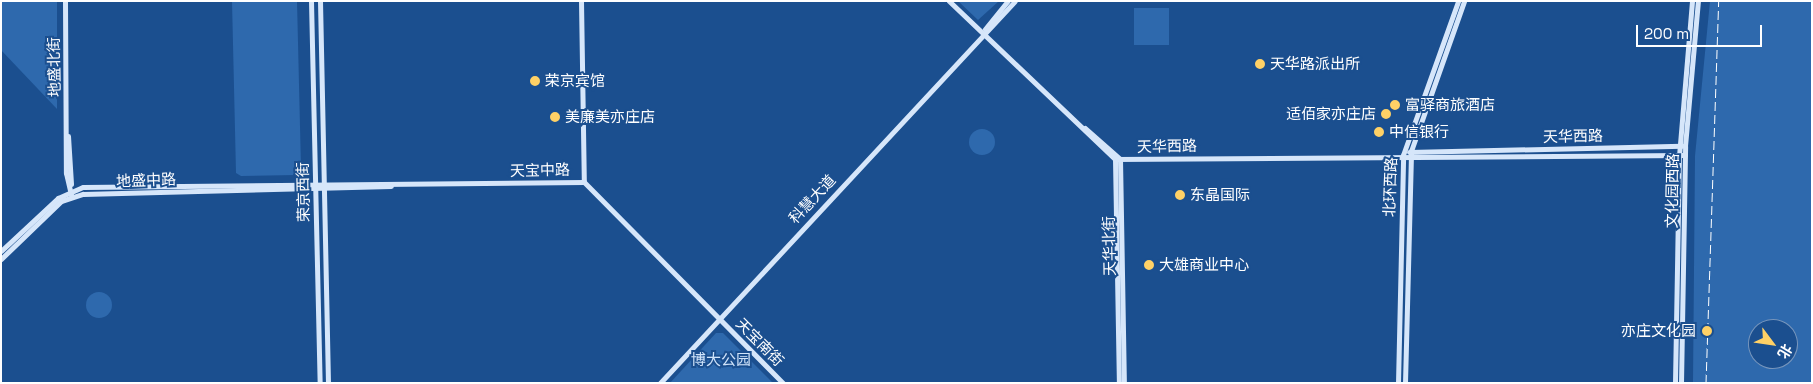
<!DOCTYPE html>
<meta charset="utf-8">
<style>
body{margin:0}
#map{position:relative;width:1813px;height:384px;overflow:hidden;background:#1b4f8f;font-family:"Space Grotesk","Noto Sans SC",sans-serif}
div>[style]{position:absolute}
.green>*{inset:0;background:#2e69ad;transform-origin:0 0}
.round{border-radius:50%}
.secondary>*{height:5px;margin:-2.5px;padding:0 2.5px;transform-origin:2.5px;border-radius:2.5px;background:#d6e6fa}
.rail>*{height:1px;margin-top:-0.5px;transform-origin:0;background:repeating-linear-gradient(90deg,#fff 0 9px,transparent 0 13px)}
.dots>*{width:14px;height:14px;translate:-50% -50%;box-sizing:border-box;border:2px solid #1b4f8f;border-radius:50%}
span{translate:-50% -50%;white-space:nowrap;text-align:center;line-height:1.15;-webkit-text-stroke:4px #1b4f8f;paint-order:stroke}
.poi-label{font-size:15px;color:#fff}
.left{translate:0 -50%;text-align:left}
.right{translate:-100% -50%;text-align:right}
.street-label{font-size:15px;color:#fff}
.park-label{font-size:15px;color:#cfe3fa}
.frame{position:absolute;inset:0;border:2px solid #fff;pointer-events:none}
.north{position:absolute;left:1748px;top:319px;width:50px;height:50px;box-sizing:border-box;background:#1b4f8f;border:1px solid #7695bc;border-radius:50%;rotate:121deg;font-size:14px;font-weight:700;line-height:20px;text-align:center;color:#fff}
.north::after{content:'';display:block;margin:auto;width:18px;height:22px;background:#ffd166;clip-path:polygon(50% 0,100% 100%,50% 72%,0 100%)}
.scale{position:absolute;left:1636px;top:25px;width:126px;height:22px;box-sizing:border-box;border:2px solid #fff;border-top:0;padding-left:6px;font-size:15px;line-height:18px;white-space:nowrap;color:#fff;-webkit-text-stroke:4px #1b4f8f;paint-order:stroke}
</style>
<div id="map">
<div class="green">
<i style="clip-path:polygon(1px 1px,57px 1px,57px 109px,1px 50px)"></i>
<i style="clip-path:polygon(232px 1px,297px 1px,301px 168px,296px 175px,241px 176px,236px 173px)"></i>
<i style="clip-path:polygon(958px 1px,999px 1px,978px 20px)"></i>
<i style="clip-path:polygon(evenodd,1710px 1px,1812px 1px,1812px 383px,1693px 383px,1695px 156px,1710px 1px,1758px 329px,1788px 329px,1788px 359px,1758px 359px,1758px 329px)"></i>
<i style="left:1134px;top:8px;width:35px;height:37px"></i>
<i class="round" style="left:969px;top:129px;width:26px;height:26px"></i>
<i class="round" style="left:86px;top:292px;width:26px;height:26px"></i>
<i style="clip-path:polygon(716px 333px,723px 333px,773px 383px,670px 383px)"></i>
</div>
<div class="secondary">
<i style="left:65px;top:1px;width:172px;rotate:89.7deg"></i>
<i style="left:66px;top:173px;width:23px;rotate:77deg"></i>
<i style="left:311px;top:1px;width:382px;rotate:88.7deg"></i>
<i style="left:320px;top:1px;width:382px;rotate:88.8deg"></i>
<i style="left:581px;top:1px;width:181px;rotate:89.1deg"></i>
<i style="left:949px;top:1px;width:229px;rotate:43.6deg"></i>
<i style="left:1115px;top:159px;width:570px;rotate:-0.4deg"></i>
<i style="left:985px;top:29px;width:36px;rotate:-51deg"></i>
<i style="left:1085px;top:128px;width:47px;rotate:41.5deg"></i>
<i style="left:1120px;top:159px;width:224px;rotate:89deg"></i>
<i style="left:68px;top:136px;width:48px;rotate:86.4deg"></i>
<i style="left:1409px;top:152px;width:273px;rotate:-1.3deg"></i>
<i style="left:1115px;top:159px;width:224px;rotate:89deg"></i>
<i style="left:1px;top:251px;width:78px;rotate:-42.9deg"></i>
<i style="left:58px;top:198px;width:27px;rotate:-24deg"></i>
<i style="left:83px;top:187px;width:501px;rotate:-0.57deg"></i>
<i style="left:584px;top:182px;width:283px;rotate:45.3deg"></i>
<i style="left:1px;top:259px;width:83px;rotate:-44deg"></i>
<i style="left:61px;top:201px;width:23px;rotate:-18deg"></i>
<i style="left:83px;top:194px;width:308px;rotate:-1.5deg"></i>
<i style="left:660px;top:383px;width:521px;rotate:-47.1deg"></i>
<i style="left:1398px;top:383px;width:228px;rotate:-88.7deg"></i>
<i style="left:1403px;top:155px;width:164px;rotate:-70.3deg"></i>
<i style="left:1405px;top:383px;width:232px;rotate:-88.5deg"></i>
<i style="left:1411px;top:151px;width:159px;rotate:-70.5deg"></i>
<i style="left:1675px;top:383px;width:227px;rotate:-89deg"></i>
<i style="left:1679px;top:156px;width:156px;rotate:-85.2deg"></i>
<i style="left:1681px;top:383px;width:237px;rotate:-89deg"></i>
<i style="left:1685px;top:146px;width:146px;rotate:-84.9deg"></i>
</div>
<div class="rail">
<i style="left:1706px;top:383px;width:382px;rotate:-88.1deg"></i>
</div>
<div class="dots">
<i style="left:1260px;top:64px;background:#ffd166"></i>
<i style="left:535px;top:81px;background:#ffd166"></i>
<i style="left:1395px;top:105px;background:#ffd166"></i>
<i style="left:1386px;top:114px;background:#ffd166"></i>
<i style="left:555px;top:117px;background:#ffd166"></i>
<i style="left:1379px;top:132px;background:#ffd166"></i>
<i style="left:1180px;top:195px;background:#ffd166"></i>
<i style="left:1149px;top:265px;background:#ffd166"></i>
<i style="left:1707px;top:331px;background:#ffd166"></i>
</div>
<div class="poi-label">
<span class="left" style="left:1270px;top:64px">天华路派出所</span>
<span class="left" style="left:545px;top:81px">荣京宾馆</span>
<span class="left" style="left:1405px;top:105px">富驿商旅酒店</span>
<span class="right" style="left:1376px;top:114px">适佰家亦庄店</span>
<span class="left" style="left:565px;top:117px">美廉美亦庄店</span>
<span class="left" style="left:1389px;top:132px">中信银行</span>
<span class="left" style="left:1190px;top:195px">东晶国际</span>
<span class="left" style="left:1159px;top:265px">大雄商业中心</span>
<span class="right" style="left:1696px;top:331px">亦庄文化园</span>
</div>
<div class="street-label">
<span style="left:54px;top:67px;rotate:-91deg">地盛北街</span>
<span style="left:1573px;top:136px;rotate:-1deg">天华西路</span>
<span style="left:1167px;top:146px;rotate:-1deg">天华西路</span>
<span style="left:540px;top:170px;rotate:-1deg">天宝中路</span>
<span style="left:146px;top:180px;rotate:-2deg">地盛中路</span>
<span style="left:1390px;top:187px;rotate:-88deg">北环西路</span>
<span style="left:1672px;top:191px;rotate:-89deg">文化园西路</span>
<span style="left:303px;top:192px;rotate:-91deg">荣京西街</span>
<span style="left:812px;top:199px;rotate:-47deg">科慧大道</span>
<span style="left:1109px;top:246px;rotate:-91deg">天华北街</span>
<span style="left:760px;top:342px;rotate:45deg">天宝南街</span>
</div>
<div class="park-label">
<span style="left:721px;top:360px">博大公园</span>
</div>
<div class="frame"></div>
<div class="north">北</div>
<div class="scale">200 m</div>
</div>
